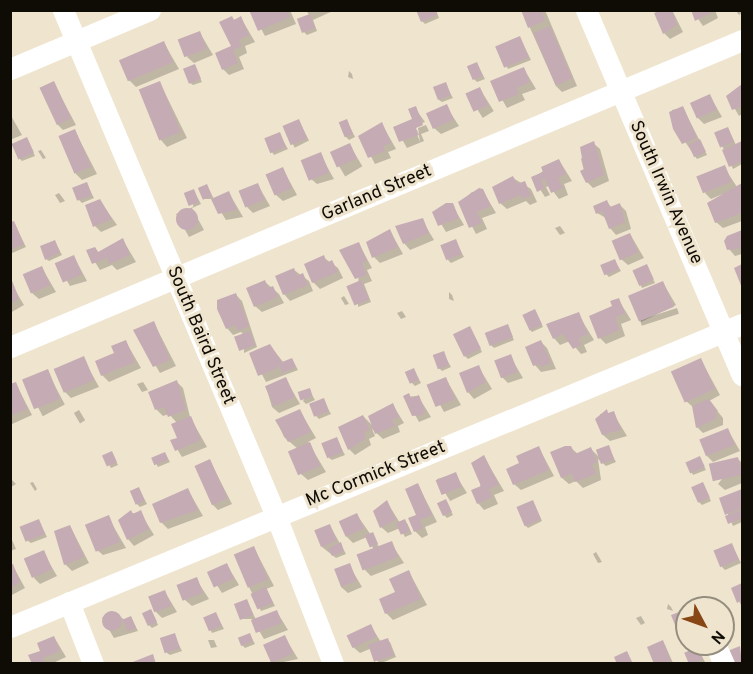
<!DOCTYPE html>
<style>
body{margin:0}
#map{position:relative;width:753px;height:674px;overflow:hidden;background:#efe4ce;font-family:Overpass,sans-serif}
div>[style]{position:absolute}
.shadow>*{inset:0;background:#0003;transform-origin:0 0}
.building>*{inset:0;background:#c5acb4;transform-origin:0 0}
.round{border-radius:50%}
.minor>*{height:21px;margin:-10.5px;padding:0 10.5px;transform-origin:10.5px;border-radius:10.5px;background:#fff}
span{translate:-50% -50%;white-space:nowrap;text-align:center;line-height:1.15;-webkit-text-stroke:6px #efe4ce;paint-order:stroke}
.street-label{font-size:18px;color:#0f0b05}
.frame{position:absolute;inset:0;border:12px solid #0f0b05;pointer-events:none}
.north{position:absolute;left:675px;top:596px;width:60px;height:60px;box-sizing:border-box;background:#efe4ce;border:2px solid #958d7e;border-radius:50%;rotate:131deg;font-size:16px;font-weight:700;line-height:24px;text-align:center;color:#0f0b05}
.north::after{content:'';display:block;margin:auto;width:21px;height:27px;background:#884614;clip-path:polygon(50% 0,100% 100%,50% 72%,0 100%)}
</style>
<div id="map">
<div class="shadow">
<i style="clip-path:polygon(251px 10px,290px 10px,296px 24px,265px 36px)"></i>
<i style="clip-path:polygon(306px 10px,335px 10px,313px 20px,317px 31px,307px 35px,304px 32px,309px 15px)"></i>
<i style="clip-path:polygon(436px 10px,439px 18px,425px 24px,422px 21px)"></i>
<i style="clip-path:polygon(522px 10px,545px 10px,577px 86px,562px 92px,556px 86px)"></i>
<i style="clip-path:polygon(672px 10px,683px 32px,670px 39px,664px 33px)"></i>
<i style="clip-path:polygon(692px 10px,715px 10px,718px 18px,703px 26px)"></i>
<i style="clip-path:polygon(735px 10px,742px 10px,742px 13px,739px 15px)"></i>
<i style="clip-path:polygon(241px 18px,255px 42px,245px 46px,247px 53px,239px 57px,244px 69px,229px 75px,223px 69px,233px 47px,221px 23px)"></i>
<i style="clip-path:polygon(200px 33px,213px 55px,194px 63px,187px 57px)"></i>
<i style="clip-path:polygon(520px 38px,531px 60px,508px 69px,497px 48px)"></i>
<i style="clip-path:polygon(164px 43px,179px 69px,136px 87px,129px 80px)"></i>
<i style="clip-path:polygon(477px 64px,485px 79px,477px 82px,474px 79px)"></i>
<i style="clip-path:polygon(194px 65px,202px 82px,193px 85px,190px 83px)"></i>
<i style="clip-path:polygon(524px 69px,536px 89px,522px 94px,525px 100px,507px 108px,492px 82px)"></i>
<i style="clip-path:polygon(349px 71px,352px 74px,353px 79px,348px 77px)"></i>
<i style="clip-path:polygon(53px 82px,76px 125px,63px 130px,57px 124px)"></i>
<i style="clip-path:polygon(160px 83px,187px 138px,167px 147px,161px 140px)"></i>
<i style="clip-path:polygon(445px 84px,453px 98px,442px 102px,439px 100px)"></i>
<i style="clip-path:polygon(742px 86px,742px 114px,739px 116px,728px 97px)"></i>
<i style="left:480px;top:89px;width:26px;height:13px;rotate:58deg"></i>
<i style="clip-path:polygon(710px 96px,722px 117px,704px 124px,698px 118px)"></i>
<i style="clip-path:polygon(446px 106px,459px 126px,441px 134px,434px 128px)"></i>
<i style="clip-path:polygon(415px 108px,425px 122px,414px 126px,420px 142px,418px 128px,426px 125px,429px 131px,421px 134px,424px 141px,407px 148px,395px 127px,414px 120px)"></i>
<i style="clip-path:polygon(683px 108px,707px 155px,697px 159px,672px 123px,672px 110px)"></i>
<i style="clip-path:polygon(10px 114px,22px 135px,10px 140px)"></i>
<i style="clip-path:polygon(346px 120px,355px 137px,349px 140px,346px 137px)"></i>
<i style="left:299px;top:121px;width:22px;height:16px;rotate:63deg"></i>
<i style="clip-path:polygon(382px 124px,396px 149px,388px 152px,391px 158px,375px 164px,360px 136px)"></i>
<i style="clip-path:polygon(728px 128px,736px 145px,742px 143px,742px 164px,733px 169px,716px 133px)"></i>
<i style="clip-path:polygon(75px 131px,97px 174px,82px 180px,76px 174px)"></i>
<i style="clip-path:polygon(279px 134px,288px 149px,274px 155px,272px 152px)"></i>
<i style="clip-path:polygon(27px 139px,35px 156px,22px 161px,19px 158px)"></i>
<i style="clip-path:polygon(593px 143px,600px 149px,609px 181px,593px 188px,587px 182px,581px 159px)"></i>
<i style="left:349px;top:144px;width:26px;height:20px;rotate:59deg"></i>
<i style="clip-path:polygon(41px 150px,46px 158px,43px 159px,38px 151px)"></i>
<i style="clip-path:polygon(320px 154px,334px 179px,317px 184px,310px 178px)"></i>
<i style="clip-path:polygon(559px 160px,572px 181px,564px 184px,568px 195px,559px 199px,549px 186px,546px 187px,550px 195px,545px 197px,533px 178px)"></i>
<i style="clip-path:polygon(724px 167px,737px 187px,742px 185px,742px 221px,723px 228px,716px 222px,723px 194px,711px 199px,705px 193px)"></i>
<i style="clip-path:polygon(283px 169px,297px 195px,283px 201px,276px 195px)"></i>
<i style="clip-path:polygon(513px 178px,531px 189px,537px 202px,530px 205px,526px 201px,507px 209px,500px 203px)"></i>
<i style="clip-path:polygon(86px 183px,94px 198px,82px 203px,79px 200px)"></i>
<i style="clip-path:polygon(258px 185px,270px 206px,253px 213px,247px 207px)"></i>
<i style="clip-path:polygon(207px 186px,214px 199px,229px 193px,243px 217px,226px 220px,213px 199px,204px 199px)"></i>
<i style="clip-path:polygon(194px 191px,201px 204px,192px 208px,204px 230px,189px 237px,176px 214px,193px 207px)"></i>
<i style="clip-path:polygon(483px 191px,496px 213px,482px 218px,487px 229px,476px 234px,460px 203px,472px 192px)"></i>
<i style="clip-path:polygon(59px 193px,65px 201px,60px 203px,55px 195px)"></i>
<i style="clip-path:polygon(100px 201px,117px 225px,101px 232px,95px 226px)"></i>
<i style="clip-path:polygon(607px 202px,612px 208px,620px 205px,626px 211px,631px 229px,616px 235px,610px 228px,606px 218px,597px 213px)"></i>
<i style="clip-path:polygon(452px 205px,464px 225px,446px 232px,434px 212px)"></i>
<i style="clip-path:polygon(422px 220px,434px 240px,410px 250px,404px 243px)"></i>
<i style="clip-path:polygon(14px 223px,26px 247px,10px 254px,10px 224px)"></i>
<i style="clip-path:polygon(560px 226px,565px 233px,560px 235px,555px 228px)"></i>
<i style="clip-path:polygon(390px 231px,403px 254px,380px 263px,374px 257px)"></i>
<i style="clip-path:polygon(742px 231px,742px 254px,735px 256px,729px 249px,728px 237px)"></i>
<i style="clip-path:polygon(630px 234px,644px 258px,628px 265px,621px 259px)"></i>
<i style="clip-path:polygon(123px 240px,136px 262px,117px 270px,112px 265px,100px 270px,88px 251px,95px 248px,99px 253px)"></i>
<i style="clip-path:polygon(455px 241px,464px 257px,451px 263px,448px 260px)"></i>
<i style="clip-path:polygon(55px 242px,62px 255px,49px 261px,46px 259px)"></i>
<i style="clip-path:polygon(359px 244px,372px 268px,367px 270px,372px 281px,364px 284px,371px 302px,358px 307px)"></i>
<i style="clip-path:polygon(74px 257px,87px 281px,70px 286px,57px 264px)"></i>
<i style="clip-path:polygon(323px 257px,338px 268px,343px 278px,320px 289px,313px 282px)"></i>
<i style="clip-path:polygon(615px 261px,621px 271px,609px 277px,606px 274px)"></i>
<i style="clip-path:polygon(646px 266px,655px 283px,642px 288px,634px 271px)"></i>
<i style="clip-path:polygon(42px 268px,56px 292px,39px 299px,32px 293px)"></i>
<i style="clip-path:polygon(294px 270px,309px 281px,313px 291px,290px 301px,284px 294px)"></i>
<i style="clip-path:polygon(10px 282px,24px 305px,10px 313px)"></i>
<i style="clip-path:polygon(265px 282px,279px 294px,284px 303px,262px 312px,255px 306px)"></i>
<i style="clip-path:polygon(663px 283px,676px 305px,641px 322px,630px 297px)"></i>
<i style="clip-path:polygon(449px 292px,452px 295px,454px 301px,449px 299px)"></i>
<i style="clip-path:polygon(235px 294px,242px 301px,257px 347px,244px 353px,244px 335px,241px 332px,233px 335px,227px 328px)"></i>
<i style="clip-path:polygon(344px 296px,349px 304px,345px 305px,341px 298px)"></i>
<i style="clip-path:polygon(618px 299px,631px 320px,621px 324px,625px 336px,606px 344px,600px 338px)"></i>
<i style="left:677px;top:308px;width:6px;height:39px;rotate:72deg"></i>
<i style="clip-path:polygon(402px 311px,406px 317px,401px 319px,397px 313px)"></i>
<i style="clip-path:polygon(535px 311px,543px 327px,532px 332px,529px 329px)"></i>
<i style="clip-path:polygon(578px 314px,594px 340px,584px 345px,587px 352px,581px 354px,570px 341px,560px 345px,554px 338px)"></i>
<i style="clip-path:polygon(154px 323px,176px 366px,160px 373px,135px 331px)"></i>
<i style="clip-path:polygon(507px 326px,514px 340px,494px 348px,491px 345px)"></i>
<i style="clip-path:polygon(470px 328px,482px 352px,468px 359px,465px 356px)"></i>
<i style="clip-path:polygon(126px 342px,141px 368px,109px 382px,102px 375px)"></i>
<i style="clip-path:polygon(541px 342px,547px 348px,556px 369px,541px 372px,535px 365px)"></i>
<i style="clip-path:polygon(270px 346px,284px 363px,292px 359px,298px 370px,266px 382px,251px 354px)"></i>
<i style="clip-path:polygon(443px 353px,451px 367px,442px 371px,439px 368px)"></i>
<i style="clip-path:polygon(510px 356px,523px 378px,508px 383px,502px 377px)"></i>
<i style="clip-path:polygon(83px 358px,99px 387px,71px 398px,65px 392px)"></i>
<i style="clip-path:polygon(701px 360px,720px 395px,709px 401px,723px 418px,723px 425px,703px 433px,697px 427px,693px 407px,686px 401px)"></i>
<i style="clip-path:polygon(478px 366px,492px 389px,474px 399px,468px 392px)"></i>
<i style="clip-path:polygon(414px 370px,421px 383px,415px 386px,412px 383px)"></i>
<i style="left:47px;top:371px;width:38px;height:25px;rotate:62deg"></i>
<i style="clip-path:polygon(285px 378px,300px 404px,279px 413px,272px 407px,266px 387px)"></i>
<i style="clip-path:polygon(446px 379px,461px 405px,444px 412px,429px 385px)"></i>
<i style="clip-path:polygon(143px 382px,148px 390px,142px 392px,137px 384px)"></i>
<i style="clip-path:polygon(177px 382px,183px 388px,190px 417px,207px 447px,182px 457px,172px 441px,179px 438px,177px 423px,169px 414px,163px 416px,157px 410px,150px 393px)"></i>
<i style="clip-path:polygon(16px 384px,32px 415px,10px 425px,10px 386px)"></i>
<i style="clip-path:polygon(309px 390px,315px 400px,306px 404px,303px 401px)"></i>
<i style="clip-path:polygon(418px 396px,431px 417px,419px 422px,405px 397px)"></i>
<i style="clip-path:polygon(323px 400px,331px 414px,319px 419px,316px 416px)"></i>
<i style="clip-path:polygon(393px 405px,404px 423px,398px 426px,400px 432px,383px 439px,372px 429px,375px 436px,369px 439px,371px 445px,355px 455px,349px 449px,363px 416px,374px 427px)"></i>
<i style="left:79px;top:410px;width:12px;height:6px;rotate:59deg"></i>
<i style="clip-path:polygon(300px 411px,316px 438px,308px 442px,326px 472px,308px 480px,301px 474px,298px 449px,284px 437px,277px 421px)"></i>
<i style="clip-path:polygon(613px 413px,627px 436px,610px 441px,603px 435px,600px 414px)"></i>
<i style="clip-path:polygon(728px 430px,740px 451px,713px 462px,707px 456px)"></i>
<i style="clip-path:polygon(336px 439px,345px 455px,332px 460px,329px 458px)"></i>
<i style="clip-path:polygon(608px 447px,616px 462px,606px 466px,598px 459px,601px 480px,583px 488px,576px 481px,569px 484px,562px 478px,552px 453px,571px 448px,578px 454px,591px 449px,602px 460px)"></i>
<i style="clip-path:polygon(539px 448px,554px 476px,521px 490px,514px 484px,521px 464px)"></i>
<i style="clip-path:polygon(112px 453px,118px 465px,111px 468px,104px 456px)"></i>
<i style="clip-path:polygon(165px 453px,170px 462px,158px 467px,153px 458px)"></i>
<i style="clip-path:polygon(484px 457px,504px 491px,494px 495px,498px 504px,484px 510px,478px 503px)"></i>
<i style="clip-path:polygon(699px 458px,706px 470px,693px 475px,687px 463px)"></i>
<i style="clip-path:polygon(738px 459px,742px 463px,742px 483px,725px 490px,718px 484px)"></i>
<i style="clip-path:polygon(210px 461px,232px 504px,218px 510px,212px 504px)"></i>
<i style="clip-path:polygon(455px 474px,467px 493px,450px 501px,437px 479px)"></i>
<i style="clip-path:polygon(10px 478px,16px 484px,11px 487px,10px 486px)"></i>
<i style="clip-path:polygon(33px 482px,37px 489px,35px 491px,30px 483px)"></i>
<i style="clip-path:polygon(703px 484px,711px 501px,702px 505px,699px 502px)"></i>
<i style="clip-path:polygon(418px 485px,437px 522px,425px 527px,428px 535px,422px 538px,415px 531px)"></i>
<i style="clip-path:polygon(139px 489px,147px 504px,140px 507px,137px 504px)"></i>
<i style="clip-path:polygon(188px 490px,203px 516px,168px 529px,161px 522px)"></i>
<i style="clip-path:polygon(742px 490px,742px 522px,733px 526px,721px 499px)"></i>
<i style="clip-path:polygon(446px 501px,453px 515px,447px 518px,444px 515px)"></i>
<i style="clip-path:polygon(387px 502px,400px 523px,407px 523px,412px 534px,405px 537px,400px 528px,388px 533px,381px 527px)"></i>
<i style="clip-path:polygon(532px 502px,542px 521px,528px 528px,525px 525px)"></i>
<i style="clip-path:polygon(140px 512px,154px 535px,134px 546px,128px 539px,124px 515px)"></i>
<i style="clip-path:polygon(357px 515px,380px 548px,391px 543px,404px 563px,371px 576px,365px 570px,374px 550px,367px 537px,353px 543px,346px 536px)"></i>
<i style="clip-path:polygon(108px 517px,126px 548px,103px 555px,96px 549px)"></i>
<i style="clip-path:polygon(39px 521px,47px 537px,31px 543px,28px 541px)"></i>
<i style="clip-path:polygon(70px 526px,89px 563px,72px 571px,65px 564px)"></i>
<i style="clip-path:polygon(330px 526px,346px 554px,336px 558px,322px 547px)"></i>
<i style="clip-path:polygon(10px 535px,16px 549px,10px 551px)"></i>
<i style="clip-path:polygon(732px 545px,741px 563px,725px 570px,722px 567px)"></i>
<i style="clip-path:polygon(254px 548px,274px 586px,266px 589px,275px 606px,261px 611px,249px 587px)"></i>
<i style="clip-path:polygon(43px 552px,57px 576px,40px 584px,34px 578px)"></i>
<i style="clip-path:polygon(596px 552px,602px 562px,598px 563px,593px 554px)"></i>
<i style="clip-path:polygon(227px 565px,239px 585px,222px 593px,209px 573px)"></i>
<i style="clip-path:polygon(349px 565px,362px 587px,348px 593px,341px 587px)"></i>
<i style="clip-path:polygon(13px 566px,25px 588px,10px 596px,10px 567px)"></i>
<i style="clip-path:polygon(409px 572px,427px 605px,393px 620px,386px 613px)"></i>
<i style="clip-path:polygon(196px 579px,209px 599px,192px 606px,185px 600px)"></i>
<i style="clip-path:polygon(742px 585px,742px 604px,741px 605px,733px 589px)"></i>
<i style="clip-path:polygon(165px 592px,177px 612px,162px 618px,156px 612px)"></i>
<i style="clip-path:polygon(247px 600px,256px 620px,277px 612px,288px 630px,264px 639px,252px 619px,241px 619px)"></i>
<i style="clip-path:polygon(668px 604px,671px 607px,673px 611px,667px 609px)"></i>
<i style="clip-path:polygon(151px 610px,158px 625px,152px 628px,149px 625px)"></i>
<i style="clip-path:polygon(111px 611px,125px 620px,131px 617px,138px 631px,114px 638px,102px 618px)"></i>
<i style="clip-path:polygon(687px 611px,687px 630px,681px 632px,673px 616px)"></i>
<i style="clip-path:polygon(216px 614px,224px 629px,212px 633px,205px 618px)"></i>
<i style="clip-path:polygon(641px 616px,645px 623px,641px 625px,636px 618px)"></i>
<i style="clip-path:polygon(723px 617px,731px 633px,723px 636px)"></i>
<i style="clip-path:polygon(370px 625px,381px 642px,390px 642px,396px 657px,379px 664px,372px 648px,360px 653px,353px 647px)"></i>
<i style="clip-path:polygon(174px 635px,182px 651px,170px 655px,167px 653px)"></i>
<i style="clip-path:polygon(250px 635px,255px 644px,245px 648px,242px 645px)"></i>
<i style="clip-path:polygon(54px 637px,66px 657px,51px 664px,33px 664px)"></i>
<i style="clip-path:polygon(285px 637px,298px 659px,274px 664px,272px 661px)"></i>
<i style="clip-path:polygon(208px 640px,214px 640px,217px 647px,211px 648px)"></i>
<i style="clip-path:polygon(662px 642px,665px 645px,673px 663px,656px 664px)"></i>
<i style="clip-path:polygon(698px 649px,705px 662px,691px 664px,686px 654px)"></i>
</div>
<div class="building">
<i style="clip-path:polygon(249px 10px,288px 10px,290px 17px,258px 31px)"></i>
<i style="clip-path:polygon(416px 10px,436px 10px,437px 15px,421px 22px)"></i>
<i style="clip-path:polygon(521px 10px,541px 10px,545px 21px,528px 28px)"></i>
<i style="clip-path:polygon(661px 10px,672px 10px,677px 25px,663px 34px,654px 13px)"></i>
<i style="clip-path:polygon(691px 10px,714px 10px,714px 11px,695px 21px)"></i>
<i style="left:310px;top:14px;width:15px;height:14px;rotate:70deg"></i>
<i style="clip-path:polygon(232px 16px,234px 20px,241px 16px,249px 35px,239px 40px,242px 46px,233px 50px,238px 63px,222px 70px,215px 53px,231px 46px,219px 22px)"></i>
<i style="left:550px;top:26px;width:57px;height:18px;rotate:67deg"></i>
<i style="left:200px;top:31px;width:19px;height:24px;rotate:69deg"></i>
<i style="left:520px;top:36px;width:23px;height:27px;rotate:67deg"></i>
<i style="left:164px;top:41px;width:23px;height:49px;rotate:67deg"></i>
<i style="left:477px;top:62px;width:15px;height:11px;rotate:67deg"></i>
<i style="left:195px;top:64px;width:16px;height:13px;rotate:68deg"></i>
<i style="clip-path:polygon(524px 67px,530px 82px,517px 88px,519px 94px,499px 102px,490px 81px)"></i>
<i style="left:54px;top:81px;width:41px;height:16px;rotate:65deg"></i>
<i style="left:160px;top:81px;width:55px;height:23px;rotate:68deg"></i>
<i style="left:446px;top:82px;width:14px;height:14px;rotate:69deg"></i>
<i style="clip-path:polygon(742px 84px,742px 106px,732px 110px,726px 96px)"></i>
<i style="left:480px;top:87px;width:20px;height:16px;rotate:66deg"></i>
<i style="left:710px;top:94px;width:17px;height:22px;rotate:66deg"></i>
<i style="left:447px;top:104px;width:17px;height:23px;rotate:66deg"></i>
<i style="clip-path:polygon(416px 106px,423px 125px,416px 128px,419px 135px,399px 142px,393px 127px,412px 119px,408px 109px)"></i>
<i style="clip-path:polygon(683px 106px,697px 138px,682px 144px,673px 129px,669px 112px)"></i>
<i style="left:299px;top:119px;width:21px;height:18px;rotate:67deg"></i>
<i style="left:347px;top:119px;width:16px;height:9px;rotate:68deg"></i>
<i style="clip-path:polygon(382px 122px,391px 143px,383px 146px,385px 151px,368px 158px,358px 136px)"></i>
<i style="left:728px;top:127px;width:16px;height:15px;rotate:68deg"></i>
<i style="left:75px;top:129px;width:41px;height:18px;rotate:67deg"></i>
<i style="left:280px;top:132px;width:16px;height:17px;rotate:68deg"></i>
<i style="left:27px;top:137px;width:17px;height:17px;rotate:66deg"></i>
<i style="left:700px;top:139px;width:14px;height:13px;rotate:65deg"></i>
<i style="clip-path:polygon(594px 141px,604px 175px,586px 183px,580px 171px,584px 169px,580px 147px)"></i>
<i style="clip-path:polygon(742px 141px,742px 161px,729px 167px,722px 150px)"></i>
<i style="left:350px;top:143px;width:17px;height:22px;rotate:66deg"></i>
<i style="left:321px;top:152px;width:22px;height:22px;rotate:68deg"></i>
<i style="clip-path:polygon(559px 159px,566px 174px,558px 178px,563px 188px,551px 193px,545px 179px,541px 180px,545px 188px,537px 192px,531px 177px,543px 172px,541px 167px)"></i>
<i style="left:725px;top:165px;width:18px;height:31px;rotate:68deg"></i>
<i style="left:283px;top:167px;width:23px;height:19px;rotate:67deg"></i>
<i style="clip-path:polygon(513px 176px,517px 184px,525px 181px,531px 196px,522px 199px,520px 195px,499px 204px,492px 187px)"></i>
<i style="left:87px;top:182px;width:14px;height:16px;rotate:69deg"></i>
<i style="left:258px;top:183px;width:18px;height:21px;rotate:68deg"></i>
<i style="clip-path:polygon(742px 183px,742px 213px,715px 223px,707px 203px)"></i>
<i style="left:207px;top:184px;width:13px;height:10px;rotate:67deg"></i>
<i style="clip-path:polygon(479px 188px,483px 189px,491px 206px,477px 212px,482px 223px,469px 228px,458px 202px)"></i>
<i style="left:194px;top:189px;width:14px;height:11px;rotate:69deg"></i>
<i style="clip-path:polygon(229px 191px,237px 210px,218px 214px,211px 199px)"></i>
<i style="clip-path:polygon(100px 199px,112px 219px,93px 227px,85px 205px)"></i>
<i style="clip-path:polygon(607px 200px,610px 207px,620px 203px,625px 222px,609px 229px,602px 211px,596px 214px,593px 206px)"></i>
<i style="clip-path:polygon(446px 203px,453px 203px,459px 218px,438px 226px,432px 212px)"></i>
<i class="round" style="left:176px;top:208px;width:22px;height:22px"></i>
<i style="clip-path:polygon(423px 218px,429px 233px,403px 244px,395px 226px)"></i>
<i style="clip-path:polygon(14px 221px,24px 244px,10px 250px,10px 222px)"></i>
<i style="clip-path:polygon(390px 229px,398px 247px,372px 258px,366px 242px)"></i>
<i style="clip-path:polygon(742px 230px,742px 248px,727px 250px,724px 241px,727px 236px)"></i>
<i style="left:630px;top:233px;width:21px;height:20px;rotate:67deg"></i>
<i style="clip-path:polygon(123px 238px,130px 255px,109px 264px,107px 258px,92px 264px,86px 250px,95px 247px,98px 252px)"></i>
<i style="left:456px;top:239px;width:16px;height:17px;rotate:68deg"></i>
<i style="clip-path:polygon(55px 240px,60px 252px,45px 260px,40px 246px)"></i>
<i style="clip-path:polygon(359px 242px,367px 261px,362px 263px,367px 275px,355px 279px,339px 250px)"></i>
<i style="left:74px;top:255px;width:21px;height:21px;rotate:67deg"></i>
<i style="clip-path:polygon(324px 255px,327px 263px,332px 260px,338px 272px,312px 283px,304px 264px)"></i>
<i style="left:615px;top:259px;width:11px;height:16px;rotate:68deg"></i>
<i style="left:647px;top:264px;width:17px;height:16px;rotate:66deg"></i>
<i style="clip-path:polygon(742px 264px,742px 288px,734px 268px)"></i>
<i style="left:42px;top:266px;width:21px;height:21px;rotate:67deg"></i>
<i style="clip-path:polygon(294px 268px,297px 276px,303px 273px,308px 285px,283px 295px,275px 276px)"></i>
<i style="clip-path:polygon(11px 278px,19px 298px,10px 305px,10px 278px)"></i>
<i style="clip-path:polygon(265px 280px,268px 288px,273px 286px,278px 297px,254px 307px,246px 288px)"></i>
<i style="left:361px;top:280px;width:21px;height:16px;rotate:67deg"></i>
<i style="left:663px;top:281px;width:28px;height:38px;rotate:67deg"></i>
<i style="clip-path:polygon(236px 293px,249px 326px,238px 331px,235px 325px,226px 329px,217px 309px,217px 300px)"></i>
<i style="clip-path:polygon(619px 298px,625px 313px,616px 317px,619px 330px,598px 339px,589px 316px,612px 306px,610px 301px)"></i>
<i style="left:535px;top:309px;width:17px;height:14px;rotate:65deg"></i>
<i style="clip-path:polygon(579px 312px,588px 334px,579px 338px,581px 345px,573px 349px,563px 334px,553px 339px,546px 324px)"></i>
<i style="clip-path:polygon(154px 321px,170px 360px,153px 367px,133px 330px)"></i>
<i style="left:508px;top:324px;width:14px;height:25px;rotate:69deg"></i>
<i style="left:470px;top:326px;width:25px;height:19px;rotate:64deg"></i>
<i style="left:250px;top:331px;width:15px;height:17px;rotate:70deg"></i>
<i style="clip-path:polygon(126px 340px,135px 362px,101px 376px,95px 361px,114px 353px,111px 346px)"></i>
<i style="clip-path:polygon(541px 340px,551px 363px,541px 367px,540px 364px,533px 366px,525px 347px)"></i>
<i style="clip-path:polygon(270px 344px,282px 362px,292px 358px,296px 367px,282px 373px,278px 363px,278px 368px,258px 376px,249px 353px)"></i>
<i style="left:444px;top:351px;width:15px;height:12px;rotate:70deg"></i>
<i style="left:511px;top:354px;width:19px;height:18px;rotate:69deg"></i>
<i style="left:84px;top:356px;width:26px;height:33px;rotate:67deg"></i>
<i style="left:701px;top:358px;width:34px;height:33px;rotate:66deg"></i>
<i style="clip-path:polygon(479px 365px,486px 382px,467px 393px,459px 373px)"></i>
<i style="left:414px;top:368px;width:13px;height:10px;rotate:67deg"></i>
<i style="left:48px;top:369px;width:32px;height:28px;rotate:68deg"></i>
<i style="left:286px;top:377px;width:22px;height:23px;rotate:66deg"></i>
<i style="left:446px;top:377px;width:24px;height:21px;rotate:68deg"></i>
<i style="clip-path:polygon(177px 380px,186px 410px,168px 417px,164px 407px,155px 410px,148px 392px)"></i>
<i style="clip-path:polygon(16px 382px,27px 409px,10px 416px,10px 384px)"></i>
<i style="left:310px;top:388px;width:9px;height:13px;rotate:72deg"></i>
<i style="clip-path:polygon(409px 393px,411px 398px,419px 395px,425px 411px,422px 415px,412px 416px,403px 396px)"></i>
<i style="left:324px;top:398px;width:14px;height:16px;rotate:69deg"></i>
<i style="clip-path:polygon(709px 399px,718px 411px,715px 413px,717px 418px,696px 428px,692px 406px)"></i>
<i style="clip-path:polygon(393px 403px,399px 417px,392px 420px,395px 426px,375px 434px,368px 416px)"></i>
<i style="clip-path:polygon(300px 409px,311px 432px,288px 442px,275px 420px)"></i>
<i style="clip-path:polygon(607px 409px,608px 413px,614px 411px,621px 430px,602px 435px,595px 419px)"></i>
<i style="clip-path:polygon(363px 415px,370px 430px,364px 432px,366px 438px,348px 450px,338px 427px)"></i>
<i style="clip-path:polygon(191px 416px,201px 440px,175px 451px,170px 440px,177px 438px,171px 424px)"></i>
<i style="left:728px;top:428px;width:18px;height:31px;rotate:68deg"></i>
<i style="left:337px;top:437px;width:16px;height:17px;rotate:68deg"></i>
<i style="left:310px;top:442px;width:26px;height:24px;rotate:67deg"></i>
<i style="left:609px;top:445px;width:15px;height:14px;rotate:70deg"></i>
<i style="clip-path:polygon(539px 446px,549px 470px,513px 485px,506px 469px,519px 463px,516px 456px)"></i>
<i style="clip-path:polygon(565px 446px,571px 446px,575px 454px,591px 447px,597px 462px,592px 465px,596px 474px,575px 482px,572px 474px,561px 478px,550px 452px)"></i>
<i style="left:112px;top:451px;width:12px;height:11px;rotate:66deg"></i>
<i style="left:165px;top:452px;width:8px;height:15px;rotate:67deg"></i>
<i style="clip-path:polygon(484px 455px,499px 485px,489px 489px,492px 497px,477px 504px,471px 490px,481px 486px,471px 463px)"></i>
<i style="left:700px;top:456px;width:12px;height:16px;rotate:66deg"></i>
<i style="left:738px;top:457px;width:18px;height:30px;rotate:77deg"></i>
<i style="left:210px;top:459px;width:43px;height:17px;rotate:66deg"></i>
<i style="left:456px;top:472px;width:16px;height:22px;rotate:68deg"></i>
<i style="left:703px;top:482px;width:17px;height:13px;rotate:66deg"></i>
<i style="clip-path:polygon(418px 483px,432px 515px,420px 520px,423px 528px,414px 532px,408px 518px,416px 515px,405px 489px)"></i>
<i style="left:139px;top:487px;width:15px;height:10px;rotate:67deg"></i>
<i style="clip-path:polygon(188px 488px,198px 510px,160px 523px,152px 504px)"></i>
<i style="clip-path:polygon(742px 489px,742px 508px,725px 515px,719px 498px)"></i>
<i style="left:446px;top:499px;width:14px;height:10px;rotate:65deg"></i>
<i style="clip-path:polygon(387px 500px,396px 520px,380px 528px,373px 511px)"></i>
<i style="left:533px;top:500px;width:21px;height:18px;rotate:67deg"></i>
<i style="clip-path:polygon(131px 510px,133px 514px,141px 510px,149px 529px,127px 540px,118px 520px)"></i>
<i style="clip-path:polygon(741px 510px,742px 518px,728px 524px,725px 516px)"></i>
<i style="left:357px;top:513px;width:17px;height:20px;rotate:66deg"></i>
<i style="left:109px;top:515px;width:29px;height:26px;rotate:68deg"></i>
<i style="left:39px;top:519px;width:16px;height:21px;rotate:68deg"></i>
<i style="left:405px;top:519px;width:13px;height:10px;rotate:67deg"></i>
<i style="left:330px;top:524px;width:18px;height:17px;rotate:68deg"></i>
<i style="clip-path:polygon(70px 525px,84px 557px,64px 565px,54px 531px)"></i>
<i style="left:373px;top:532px;width:13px;height:9px;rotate:67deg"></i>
<i style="left:392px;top:541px;width:17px;height:38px;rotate:69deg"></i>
<i style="clip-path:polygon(341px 542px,344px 551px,332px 556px,328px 548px)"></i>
<i style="left:732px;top:543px;width:18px;height:20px;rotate:68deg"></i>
<i style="left:254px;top:546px;width:36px;height:22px;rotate:67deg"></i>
<i style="left:44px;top:550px;width:21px;height:22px;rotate:67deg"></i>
<i style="left:227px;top:563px;width:17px;height:22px;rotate:66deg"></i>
<i style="left:350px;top:563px;width:19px;height:17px;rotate:69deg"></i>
<i style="clip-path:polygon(13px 564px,20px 582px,10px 588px,10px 565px)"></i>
<i style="clip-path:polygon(409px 570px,421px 599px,385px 614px,379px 599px,395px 592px,389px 579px)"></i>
<i style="left:197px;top:577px;width:17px;height:22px;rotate:69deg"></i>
<i style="clip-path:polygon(742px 583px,742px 600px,737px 603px,731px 588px)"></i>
<i style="left:266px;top:587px;width:17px;height:17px;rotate:66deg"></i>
<i style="left:165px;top:590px;width:17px;height:18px;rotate:69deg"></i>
<i style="left:247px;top:599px;width:17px;height:14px;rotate:69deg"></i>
<i style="left:151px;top:609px;width:14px;height:10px;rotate:65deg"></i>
<i style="clip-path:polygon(687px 609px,687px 626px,677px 630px,671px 615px)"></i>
<i style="left:277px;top:610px;width:14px;height:28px;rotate:69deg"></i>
<i class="round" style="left:102px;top:611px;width:20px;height:20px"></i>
<i style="left:216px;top:612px;width:15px;height:14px;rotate:67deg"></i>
<i style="left:131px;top:616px;width:13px;height:9px;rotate:67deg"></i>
<i style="left:371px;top:624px;width:14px;height:27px;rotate:65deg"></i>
<i style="left:175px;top:633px;width:16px;height:16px;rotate:72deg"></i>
<i style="left:250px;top:633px;width:9px;height:13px;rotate:69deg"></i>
<i style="left:285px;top:635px;width:20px;height:24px;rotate:66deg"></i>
<i style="clip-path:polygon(54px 636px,60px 651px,43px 658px,46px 664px,32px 664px,28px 655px,40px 651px,37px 643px)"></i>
<i style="left:388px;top:638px;width:18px;height:21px;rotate:71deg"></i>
<i style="clip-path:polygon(663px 640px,671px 661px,654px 664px,647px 647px)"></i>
<i style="clip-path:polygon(740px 646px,742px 664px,730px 664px,725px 652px)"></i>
<i style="left:698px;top:647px;width:13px;height:15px;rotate:67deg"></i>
<i style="clip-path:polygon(627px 651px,633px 664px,617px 664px,614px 657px)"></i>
<i style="clip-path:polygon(153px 654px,156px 664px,130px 664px,130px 663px)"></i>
</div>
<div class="minor">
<i style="left:63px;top:10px;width:549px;rotate:67.17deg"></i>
<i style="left:276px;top:516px;width:159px;rotate:68.9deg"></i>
<i style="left:586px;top:10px;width:397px;rotate:66.9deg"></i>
<i style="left:10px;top:69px;width:152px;rotate:-22.9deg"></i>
<i style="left:10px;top:347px;width:794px;rotate:-22.75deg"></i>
<i style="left:69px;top:602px;width:66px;rotate:68.8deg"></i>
<i style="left:10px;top:627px;width:792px;rotate:-22.49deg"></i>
<i style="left:715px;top:644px;width:22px;rotate:66deg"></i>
</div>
<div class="street-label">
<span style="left:665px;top:193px;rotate:66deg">South Irwin Avenue</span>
<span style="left:377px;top:194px;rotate:-23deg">Garland Street</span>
<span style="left:200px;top:336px;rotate:67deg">South Baird Street</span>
<span style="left:376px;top:475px;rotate:-22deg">Mc Cormick Street</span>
</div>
<div class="frame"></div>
<div class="north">N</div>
</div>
